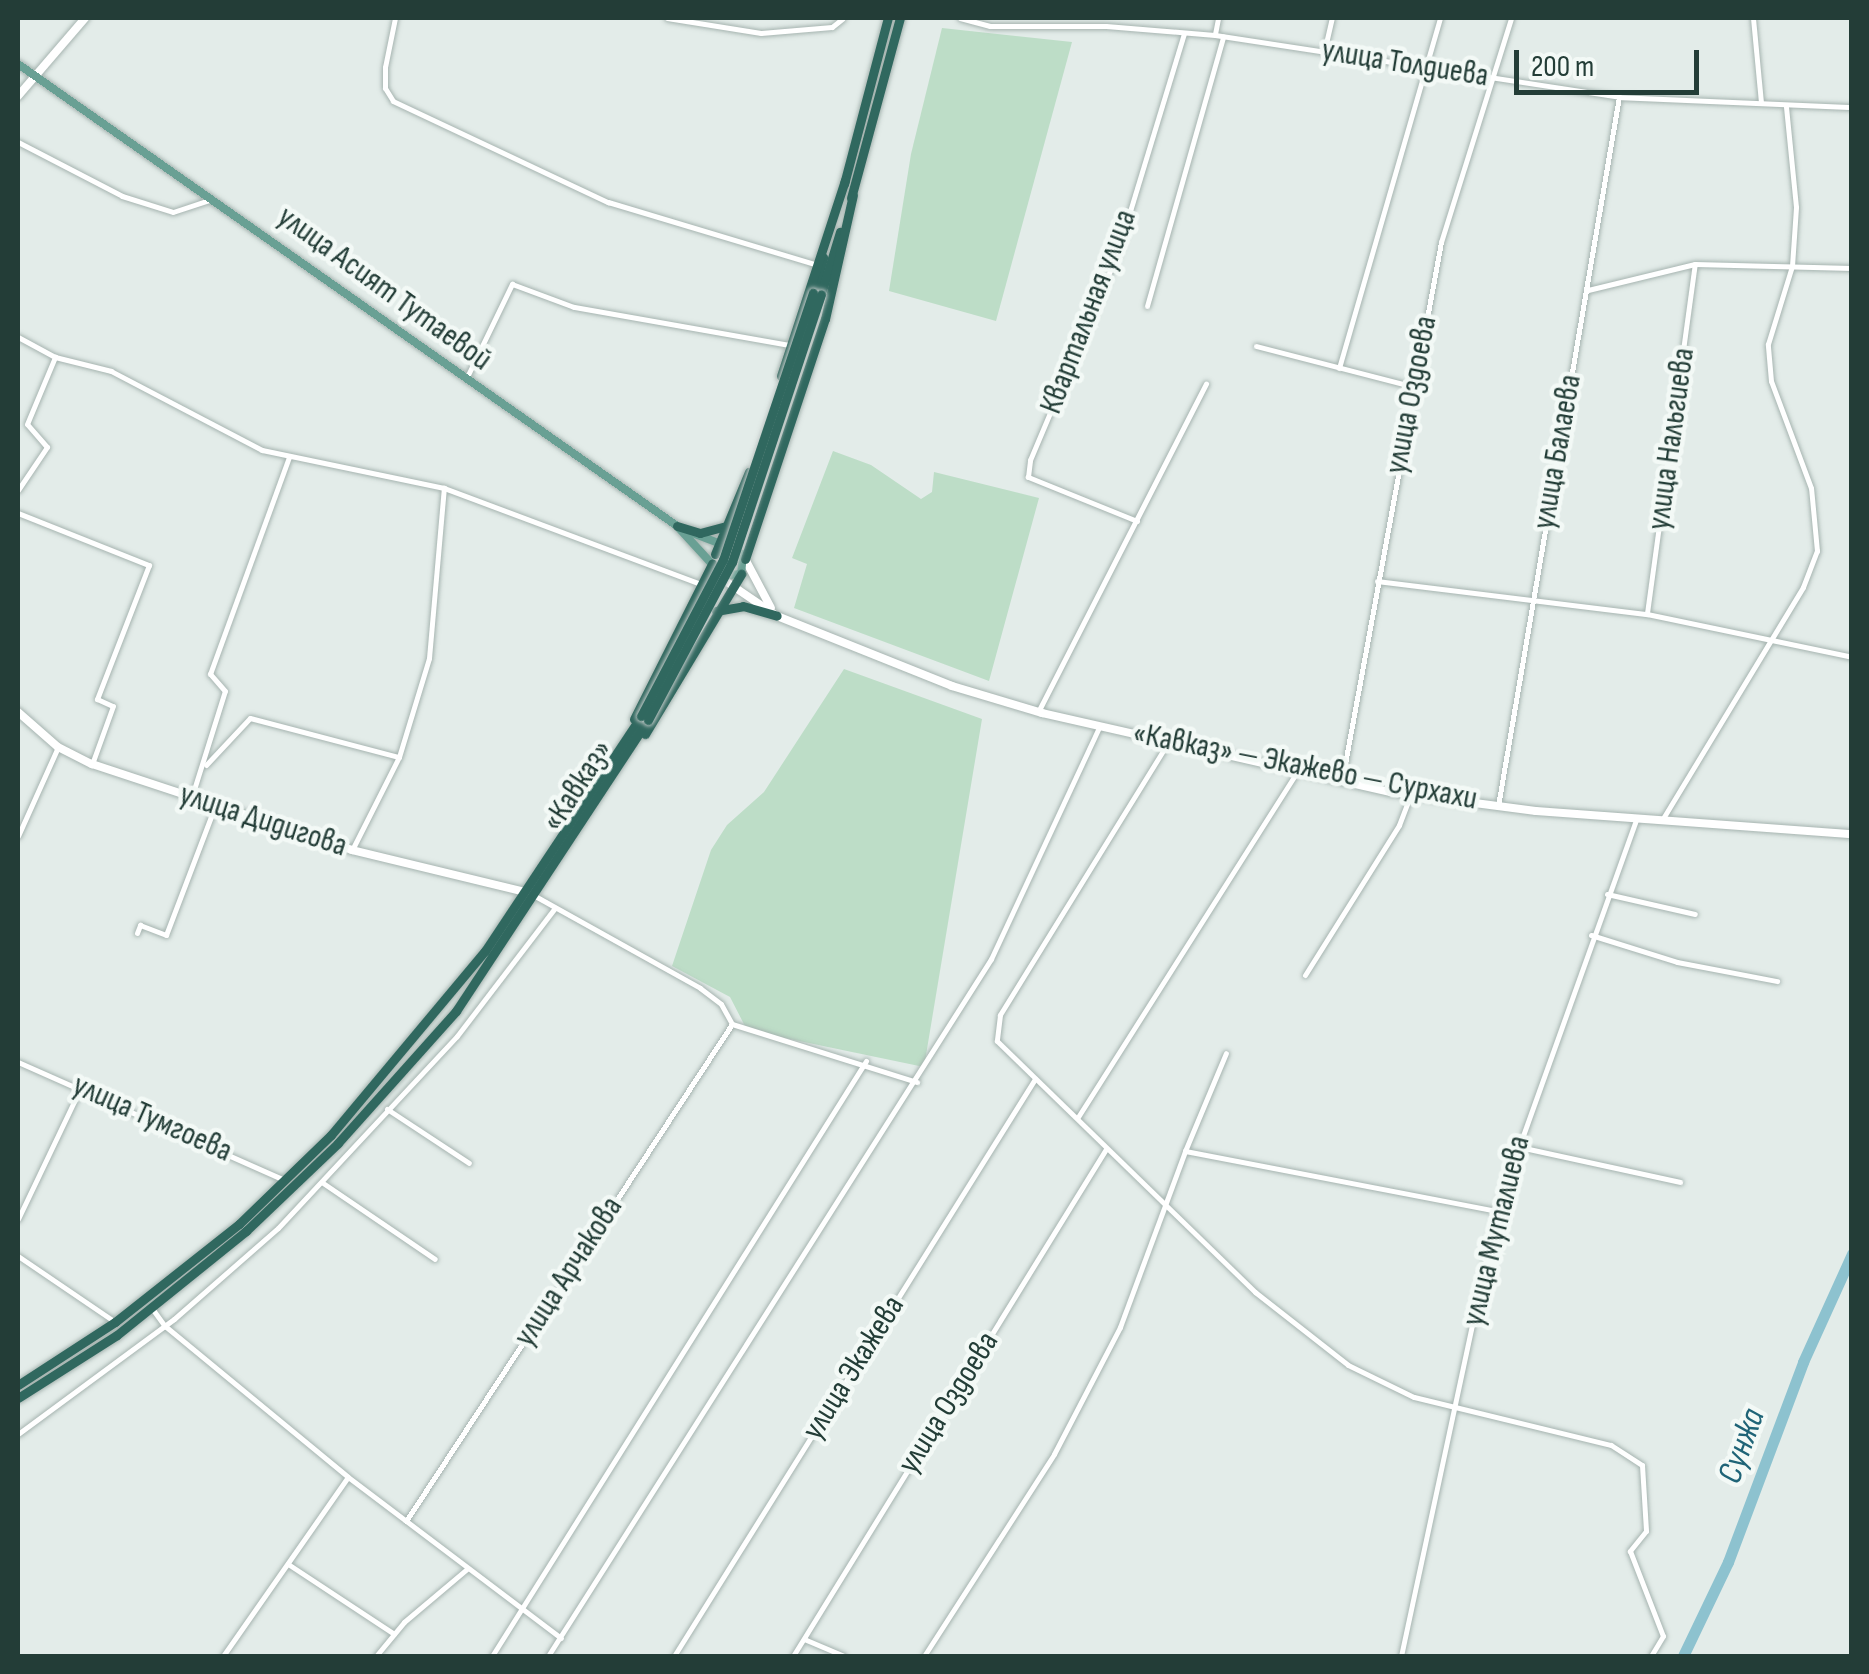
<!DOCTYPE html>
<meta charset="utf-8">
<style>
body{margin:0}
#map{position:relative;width:1869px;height:1674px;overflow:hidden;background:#e3ece9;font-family:"Sofia Sans Condensed",sans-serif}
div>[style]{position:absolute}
.green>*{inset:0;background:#bdddc7}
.river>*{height:11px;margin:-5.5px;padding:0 5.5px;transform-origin:5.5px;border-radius:5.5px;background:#8dc2cf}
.roads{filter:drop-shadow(0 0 2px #a6b4b0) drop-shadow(0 0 2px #a6b4b0)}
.street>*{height:5px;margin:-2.5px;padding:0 2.5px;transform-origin:2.5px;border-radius:2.5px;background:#fff}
.secondary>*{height:8px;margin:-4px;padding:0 4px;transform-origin:4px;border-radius:4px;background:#fff}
.primary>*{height:8px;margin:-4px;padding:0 4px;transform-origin:4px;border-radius:4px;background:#69a094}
.highway>*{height:9px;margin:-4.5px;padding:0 4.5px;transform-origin:4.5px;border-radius:4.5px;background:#30685f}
.bridges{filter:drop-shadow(0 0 2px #c1c9c7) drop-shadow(0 0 2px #c1c9c7)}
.highway-bridge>*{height:9px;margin:-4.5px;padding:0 4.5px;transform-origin:4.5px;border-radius:4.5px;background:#30685f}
span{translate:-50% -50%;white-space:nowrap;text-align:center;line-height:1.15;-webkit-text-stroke:9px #f3f9f6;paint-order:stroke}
.street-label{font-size:32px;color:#233d37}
.water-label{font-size:35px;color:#1f6477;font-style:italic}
.frame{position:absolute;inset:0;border:20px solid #233d37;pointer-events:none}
.scale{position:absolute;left:1514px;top:50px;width:185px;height:45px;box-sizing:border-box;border:5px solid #233d37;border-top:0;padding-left:12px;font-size:30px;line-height:35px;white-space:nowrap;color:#233d37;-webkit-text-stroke:8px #f3f9f6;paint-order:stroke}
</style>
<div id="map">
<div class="green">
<i style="clip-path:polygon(942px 28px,1072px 42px,996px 321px,889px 291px,911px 154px)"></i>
<i style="clip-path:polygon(833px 451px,871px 465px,921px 499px,932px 492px,934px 472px,1039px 498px,989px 681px,794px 608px,807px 564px,792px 558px)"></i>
<i style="clip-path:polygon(844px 669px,982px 719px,924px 1067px,747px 1030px,730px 997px,672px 966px,711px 850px,727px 825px,764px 792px)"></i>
</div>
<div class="river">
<i style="left:1683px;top:1656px;width:104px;rotate:-64.4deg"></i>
<i style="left:1728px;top:1562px;width:214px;rotate:-69.4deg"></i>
<i style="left:1803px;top:1362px;width:119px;rotate:-65.6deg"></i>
</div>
<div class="roads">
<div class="street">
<i style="left:395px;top:18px;width:50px;rotate:101.5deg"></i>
<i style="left:385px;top:67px;width:21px;rotate:90deg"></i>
<i style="left:385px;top:88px;width:15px;rotate:58deg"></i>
<i style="left:393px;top:101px;width:238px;rotate:25.2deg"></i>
<i style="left:608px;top:202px;width:216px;rotate:16.7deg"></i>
<i style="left:667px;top:18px;width:95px;rotate:9.1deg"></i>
<i style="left:761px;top:33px;width:71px;rotate:-4.8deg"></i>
<i style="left:832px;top:27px;width:14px;rotate:-39deg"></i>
<i style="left:960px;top:18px;width:31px;rotate:15deg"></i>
<i style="left:990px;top:26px;width:116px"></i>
<i style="left:1106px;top:26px;width:109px;rotate:4.7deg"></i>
<i style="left:1215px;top:35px;width:409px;rotate:8.7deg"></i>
<i style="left:1619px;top:97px;width:233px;rotate:2.5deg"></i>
<i style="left:1753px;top:18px;width:85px;rotate:84.6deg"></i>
<i style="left:1215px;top:34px;width:16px;rotate:-79deg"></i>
<i style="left:1324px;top:52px;width:35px;rotate:-77deg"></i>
<i style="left:18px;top:142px;width:117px;rotate:27.4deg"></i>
<i style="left:122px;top:196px;width:53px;rotate:17.4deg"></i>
<i style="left:173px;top:212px;width:41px;rotate:-18.4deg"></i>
<i style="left:1588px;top:290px;width:110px;rotate:-13.7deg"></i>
<i style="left:1695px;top:264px;width:157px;rotate:1.5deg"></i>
<i style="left:1147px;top:306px;width:280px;rotate:-74.2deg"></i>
<i style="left:18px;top:337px;width:42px;rotate:28.4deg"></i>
<i style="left:55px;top:357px;width:58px;rotate:14deg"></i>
<i style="left:111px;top:371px;width:170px;rotate:27.6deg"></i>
<i style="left:262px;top:450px;width:186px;rotate:11.8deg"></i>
<i style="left:444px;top:488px;width:274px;rotate:20.5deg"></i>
<i style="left:1256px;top:346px;width:163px;rotate:14.5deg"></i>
<i style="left:1339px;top:368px;width:364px;rotate:-73.9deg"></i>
<i style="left:466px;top:379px;width:106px;rotate:-64.2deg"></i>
<i style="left:512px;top:284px;width:66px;rotate:20.4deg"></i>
<i style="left:574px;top:307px;width:219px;rotate:10deg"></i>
<i style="left:18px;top:490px;width:52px;rotate:-56deg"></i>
<i style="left:47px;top:447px;width:30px;rotate:-131deg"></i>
<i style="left:27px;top:424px;width:73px;rotate:-67.3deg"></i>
<i style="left:18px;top:513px;width:141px;rotate:21.7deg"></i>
<i style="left:149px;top:565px;width:144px;rotate:111.2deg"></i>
<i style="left:97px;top:699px;width:17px;rotate:24deg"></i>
<i style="left:113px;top:706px;width:62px;rotate:109.9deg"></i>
<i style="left:1137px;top:521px;width:118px;rotate:-158deg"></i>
<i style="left:1028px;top:477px;width:17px;rotate:-83deg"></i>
<i style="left:1030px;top:460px;width:224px;rotate:-67.1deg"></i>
<i style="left:1117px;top:254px;width:230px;rotate:-73.1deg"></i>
<i style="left:1377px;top:581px;width:272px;rotate:7deg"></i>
<i style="left:1647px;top:614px;width:209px;rotate:11.8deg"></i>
<i style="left:1647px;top:613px;width:352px;rotate:-82.2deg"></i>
<i style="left:1038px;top:712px;width:369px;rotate:-62.9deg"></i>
<i style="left:1169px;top:741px;width:322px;rotate:121.7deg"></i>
<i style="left:1000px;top:1015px;width:26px;rotate:97deg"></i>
<i style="left:997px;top:1041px;width:360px;rotate:44.2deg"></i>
<i style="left:1255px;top:1292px;width:118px;rotate:38.1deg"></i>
<i style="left:1348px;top:1365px;width:73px;rotate:25.9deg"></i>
<i style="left:1414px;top:1397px;width:203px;rotate:13.7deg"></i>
<i style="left:1611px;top:1445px;width:37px;rotate:33deg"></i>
<i style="left:1642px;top:1465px;width:66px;rotate:86.5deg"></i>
<i style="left:1646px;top:1531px;width:26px;rotate:129deg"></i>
<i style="left:1630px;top:1551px;width:91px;rotate:68.8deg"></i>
<i style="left:1663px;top:1636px;width:23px;rotate:121deg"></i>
<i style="left:206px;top:765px;width:64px;rotate:-46.9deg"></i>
<i style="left:250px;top:718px;width:154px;rotate:14.7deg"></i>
<i style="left:1342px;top:780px;width:547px;rotate:-79.57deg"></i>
<i style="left:1441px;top:242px;width:235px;rotate:-72.6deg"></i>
<i style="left:192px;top:796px;width:110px;rotate:-72.6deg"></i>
<i style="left:225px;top:691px;width:23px;rotate:-131deg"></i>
<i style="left:210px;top:674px;width:231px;rotate:-70deg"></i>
<i style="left:1498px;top:806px;width:719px;rotate:-80.32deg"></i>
<i style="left:1662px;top:820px;width:272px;rotate:-58.8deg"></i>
<i style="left:1803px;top:587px;width:39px;rotate:-69deg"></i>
<i style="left:1817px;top:551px;width:63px;rotate:-95.4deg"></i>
<i style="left:1811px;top:488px;width:114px;rotate:-110.5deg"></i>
<i style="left:1771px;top:381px;width:37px;rotate:-95deg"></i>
<i style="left:1768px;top:344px;width:82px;rotate:-72.9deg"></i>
<i style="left:1792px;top:266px;width:59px;rotate:-86.1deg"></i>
<i style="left:1796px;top:207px;width:101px;rotate:-95.7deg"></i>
<i style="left:18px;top:836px;width:98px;rotate:-65.8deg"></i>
<i style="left:352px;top:850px;width:104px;rotate:-63.2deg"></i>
<i style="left:399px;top:757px;width:103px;rotate:-73.1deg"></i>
<i style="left:429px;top:658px;width:171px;rotate:-85deg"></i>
<i style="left:1607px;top:894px;width:90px;rotate:12.8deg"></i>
<i style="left:535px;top:896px;width:189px;rotate:29.1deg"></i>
<i style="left:700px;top:988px;width:26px;rotate:37deg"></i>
<i style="left:721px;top:1004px;width:23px;rotate:61deg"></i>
<i style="left:732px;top:1024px;width:194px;rotate:17.4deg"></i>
<i style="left:137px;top:933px;width:9px;rotate:-69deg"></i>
<i style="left:140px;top:925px;width:28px;rotate:21deg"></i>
<i style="left:166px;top:935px;width:138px;rotate:-69.2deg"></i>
<i style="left:1591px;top:935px;width:90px;rotate:17.4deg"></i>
<i style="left:1677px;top:962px;width:102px;rotate:10.8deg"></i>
<i style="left:1305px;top:975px;width:177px;rotate:-57.9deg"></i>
<i style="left:1399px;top:825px;width:33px;rotate:-69deg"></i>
<i style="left:18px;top:1062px;width:291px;rotate:23.9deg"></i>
<i style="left:387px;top:1109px;width:98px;rotate:33.4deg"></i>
<i style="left:1078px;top:1117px;width:411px;rotate:-57.6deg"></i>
<i style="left:1515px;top:1146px;width:169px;rotate:12.3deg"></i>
<i style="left:1185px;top:1151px;width:106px;rotate:-67.3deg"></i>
<i style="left:323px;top:1183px;width:135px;rotate:34.2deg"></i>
<i style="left:18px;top:1219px;width:146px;rotate:-64.5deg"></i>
<i style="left:18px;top:1256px;width:117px;rotate:34.2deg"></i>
<i style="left:151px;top:1307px;width:24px;rotate:54deg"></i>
<i style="left:165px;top:1326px;width:237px;rotate:39.5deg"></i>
<i style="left:348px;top:1477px;width:267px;rotate:37.1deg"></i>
<i style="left:18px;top:1434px;width:194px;rotate:-36.4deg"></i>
<i style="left:174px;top:1319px;width:138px;rotate:-41.2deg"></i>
<i style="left:278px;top:1228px;width:262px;rotate:-47deg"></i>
<i style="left:457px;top:1036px;width:161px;rotate:-52.6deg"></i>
<i style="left:406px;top:1521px;width:594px;rotate:-56.74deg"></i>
<i style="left:288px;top:1564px;width:127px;rotate:33.4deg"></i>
<i style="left:804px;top:1639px;width:43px;rotate:23deg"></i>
<i style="left:223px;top:1656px;width:218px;rotate:-55.1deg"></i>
<i style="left:376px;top:1656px;width:44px;rotate:-50.5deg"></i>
<i style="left:404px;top:1622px;width:82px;rotate:-40.1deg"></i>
<i style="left:492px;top:1656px;width:703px;rotate:-57.85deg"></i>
<i style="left:548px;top:1656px;width:826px;rotate:-57.56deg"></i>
<i style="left:991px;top:959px;width:256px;rotate:-65deg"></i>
<i style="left:674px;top:1656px;width:681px;rotate:-57.97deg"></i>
<i style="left:793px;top:1656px;width:596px;rotate:-58.31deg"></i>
<i style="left:924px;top:1656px;width:240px;rotate:-57.2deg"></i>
<i style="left:1054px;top:1454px;width:143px;rotate:-62.5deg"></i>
<i style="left:1120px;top:1327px;width:188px;rotate:-69.7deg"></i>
<i style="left:1185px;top:1151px;width:317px;rotate:10.9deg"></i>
<i style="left:1401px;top:1656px;width:455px;rotate:-77.9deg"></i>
<i style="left:1496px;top:1211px;width:418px;rotate:-70.3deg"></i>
</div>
<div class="secondary">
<i style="left:18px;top:96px;width:103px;rotate:-49.3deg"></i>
<i style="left:745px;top:559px;width:55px;rotate:62deg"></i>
<i style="left:721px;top:578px;width:68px;rotate:34.2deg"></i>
<i style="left:777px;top:616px;width:188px;rotate:21.8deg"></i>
<i style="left:952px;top:686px;width:94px;rotate:16.7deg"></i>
<i style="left:1042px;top:713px;width:358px;rotate:12.8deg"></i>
<i style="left:1391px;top:792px;width:146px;rotate:7.5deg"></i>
<i style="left:1536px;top:811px;width:317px;rotate:4.2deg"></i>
<i style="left:18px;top:712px;width:53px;rotate:41.2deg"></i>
<i style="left:58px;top:747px;width:38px;rotate:27deg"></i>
<i style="left:92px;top:764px;width:274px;rotate:18.3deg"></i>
<i style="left:352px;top:850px;width:178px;rotate:13.6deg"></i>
</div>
<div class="primary">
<i style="left:18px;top:64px;width:805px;rotate:35.03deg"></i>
<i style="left:677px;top:526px;width:52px;rotate:47.4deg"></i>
<i style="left:695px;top:534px;width:31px;rotate:21deg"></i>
<i style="left:719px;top:576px;width:22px;rotate:-5deg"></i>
<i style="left:741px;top:574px;width:20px;rotate:-84deg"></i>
</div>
<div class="highway">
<i style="left:844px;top:184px;width:172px;rotate:-75.2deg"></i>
<i style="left:851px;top:198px;width:187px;rotate:-74.8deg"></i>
<i style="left:813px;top:293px;width:37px;rotate:-74deg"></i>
<i style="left:821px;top:294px;width:65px;rotate:-73deg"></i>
<i style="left:781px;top:376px;width:206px;rotate:-71.9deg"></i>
<i style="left:677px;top:526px;width:24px;rotate:17deg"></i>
<i style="left:700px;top:533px;width:27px;rotate:-15deg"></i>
<i style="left:715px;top:554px;width:89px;rotate:-67.5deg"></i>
<i style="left:745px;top:559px;width:253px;rotate:-71.6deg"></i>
<i style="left:825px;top:319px;width:127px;rotate:-77.3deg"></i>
<i style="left:716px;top:611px;width:27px;rotate:-10deg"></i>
<i style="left:743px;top:606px;width:35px;rotate:16deg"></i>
<i style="left:634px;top:719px;width:174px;rotate:-63.3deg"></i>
<i style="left:645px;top:734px;width:187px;rotate:-59deg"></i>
<i style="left:18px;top:1385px;width:116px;rotate:-33deg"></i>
<i style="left:115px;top:1322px;width:158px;rotate:-38.3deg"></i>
<i style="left:239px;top:1224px;width:128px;rotate:-44.1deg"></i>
<i style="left:331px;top:1135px;width:240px;rotate:-50.1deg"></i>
<i style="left:485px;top:951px;width:282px;rotate:-56.4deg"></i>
<i style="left:18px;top:1398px;width:117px;rotate:-32.5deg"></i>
<i style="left:117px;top:1335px;width:166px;rotate:-38.9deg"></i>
<i style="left:246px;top:1231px;width:127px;rotate:-43.7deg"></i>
<i style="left:338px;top:1143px;width:177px;rotate:-48.2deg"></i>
<i style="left:456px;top:1011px;width:349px;rotate:-56.6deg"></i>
</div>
</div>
<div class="bridges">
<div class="highway-bridge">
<i style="left:641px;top:716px;width:176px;rotate:-62.3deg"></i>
<i style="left:723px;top:560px;width:282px;rotate:-71.4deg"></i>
<i style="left:648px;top:720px;width:179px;rotate:-62deg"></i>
<i style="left:732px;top:562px;width:282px;rotate:-71.6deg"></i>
</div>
</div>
<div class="street-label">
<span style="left:1405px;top:64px;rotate:9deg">улица Толдиева</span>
<span style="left:384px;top:289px;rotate:36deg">улица Асият Тутаевой</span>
<span style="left:1089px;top:312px;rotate:-69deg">Квартальная улица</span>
<span style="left:1412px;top:395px;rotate:-79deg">улица Оздоева</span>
<span style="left:1672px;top:439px;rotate:-82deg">улица Нальгиева</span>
<span style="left:1558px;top:452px;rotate:-80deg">улица Балаева</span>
<span style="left:1305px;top:767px;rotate:11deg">«Кавказ» — Экажево — Сурхахи</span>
<span style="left:578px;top:786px;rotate:-57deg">«Кавказ»</span>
<span style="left:263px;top:821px;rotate:18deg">улица Дидигова</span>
<span style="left:152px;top:1119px;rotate:24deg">улица Тумгоева</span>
<span style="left:1497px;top:1231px;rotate:-76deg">улица Муталиева</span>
<span style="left:569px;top:1272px;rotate:-57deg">улица Арчакова</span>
<span style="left:854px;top:1368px;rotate:-58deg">улица Экажева</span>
<span style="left:949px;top:1403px;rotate:-58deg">улица Оздоева</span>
</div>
<div class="water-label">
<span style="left:1742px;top:1446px;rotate:-70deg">Сунжа</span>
</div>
<div class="frame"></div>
<div class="scale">200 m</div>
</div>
